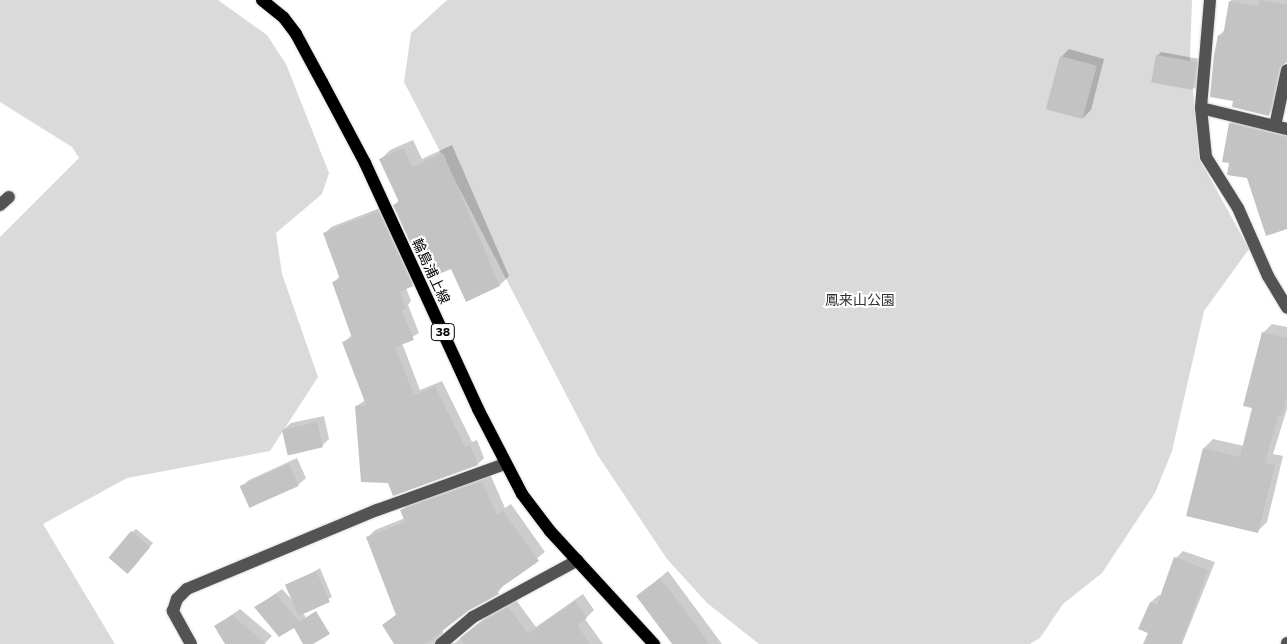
<!DOCTYPE html>
<meta charset="utf-8">
<style>
body{margin:0}
#map{position:relative;width:1287px;height:644px;overflow:hidden;background:#fff;font-family:Commissioner,"Noto Sans JP",sans-serif}
div>[style]{position:absolute}
.green>*{inset:0;background:#dadada}
.shadow>*{inset:0;background:#0003}
.building>*{inset:0;background:#c3c3c3;transform-origin:0 0}
.roads{filter:drop-shadow(0 0 1px #dbdbdb) drop-shadow(0 0 1px #dbdbdb)}
.minor>*{height:12px;margin:-6px;padding:0 6px;transform-origin:6px;border-radius:6px;background:#535353}
.major>*{height:12px;margin:-6px;padding:0 6px;transform-origin:6px;border-radius:6px;background:#000}
span{translate:-50% -50%;white-space:nowrap;text-align:center;line-height:1.15;-webkit-text-stroke:4px #fff;paint-order:stroke}
.shield-label span{padding:1px 4px;background:#fff;border:1px solid;border-radius:4px;-webkit-text-stroke-width:0}
.shield-label{font-size:12px;color:#000;font-weight:700}
.street-label{font-size:14px;color:#000}
.park-label{font-size:14px;color:#313131}
</style>
<div id="map">
<div class="green">
<i style="clip-path:polygon(0 0,218px 0,267px 35px,286px 64px,329px 173px,322px 194px,276px 233px,282px 274px,318px 377px,270px 451px,127px 478px,43px 524px,115px 644px,0 644px,0 237px,79px 158px,72px 147px,0 102px)"></i>
<i style="clip-path:polygon(447px 0,1192px 0,1190px 57px,1199px 158px,1249px 249px,1204px 311px,1172px 451px,1155px 493px,1102px 573px,1063px 604px,1040px 638px,1030px 644px,759px 644px,707px 603px,667px 559px,597px 454px,404px 82px,411px 33px)"></i>
</div>
<div class="shadow">
<i style="clip-path:polygon(1231px 0,1287px 0,1287px 62px,1284px 64px,1274px 109px,1268px 115px,1234px 100px,1219px 35px,1225px 30px)"></i>
<i style="clip-path:polygon(1069px 49px,1104px 59px,1091px 110px,1083px 118px,1061px 57px)"></i>
<i style="clip-path:polygon(1161px 52px,1200px 59px,1197px 86px,1194px 89px,1157px 56px)"></i>
<i style="clip-path:polygon(1236px 118px,1287px 131px,1287px 228px,1248px 177px,1230px 162px,1230px 124px)"></i>
<i style="clip-path:polygon(413px 140px,422px 159px,452px 145px,509px 276px,500px 285px,467px 300px,452px 267px,395px 205px,399px 200px,380px 160px,390px 150px)"></i>
<i style="clip-path:polygon(385px 206px,418px 279px,406px 288px,411px 301px,408px 305px,419px 333px,402px 343px,420px 390px,442px 381px,472px 442px,477px 440px,484px 458px,478px 464px,394px 494px,356px 406px,366px 400px,343px 343px,352px 335px,333px 283px,340px 276px,325px 233px,331px 227px)"></i>
<i style="clip-path:polygon(1272px 324px,1287px 327px,1287px 409px,1273px 454px,1283px 456px,1267px 522px,1258px 531px,1204px 448px,1213px 439px,1244px 446px,1254px 408px,1263px 333px)"></i>
<i style="clip-path:polygon(324px 416px,329px 439px,322px 446px,283px 430px,291px 423px)"></i>
<i style="clip-path:polygon(297px 458px,306px 478px,298px 485px,241px 487px,249px 480px)"></i>
<i style="clip-path:polygon(490px 474px,505px 508px,511px 504px,545px 552px,504px 584px,498px 593px,467px 610px,443px 630px,442px 642px,455px 643px,487px 616px,516px 600px,536px 627px,583px 594px,594px 610px,585px 619px,603px 644px,396px 644px,383px 625px,397px 614px,367px 538px,375px 530px,405px 518px,401px 511px,409px 503px)"></i>
<i style="clip-path:polygon(136px 529px,153px 543px,132px 569px,132px 532px)"></i>
<i style="clip-path:polygon(1183px 551px,1215px 562px,1182px 644px,1144px 644px,1149px 633px,1140px 629px,1151px 602px,1159px 595px,1162px 596px,1176px 558px)"></i>
<i style="clip-path:polygon(320px 568px,332px 597px,302px 612px,306px 617px,300px 623px,256px 607px,282px 589px,293px 601px,288px 588px)"></i>
<i style="clip-path:polygon(668px 571px,722px 644px,674px 644px,638px 596px)"></i>
<i style="clip-path:polygon(240px 609px,272px 636px,265px 643px,227px 644px,216px 626px)"></i>
</div>
<div class="building">
<i style="clip-path:polygon(1259px 0,1287px 5px,1287px 62px,1279px 68px,1269px 116px,1232px 107px,1233px 101px,1210px 97px,1214px 55px,1218px 35px,1223px 36px,1229px 1px,1258px 6px)"></i>
<i style="left:1156px;top:55px;width:42px;height:28px;rotate:10deg"></i>
<i style="left:1060px;top:56px;width:38px;height:55px;rotate:15deg"></i>
<i style="clip-path:polygon(1229px 123px,1287px 137px,1287px 229px,1266px 236px,1247px 178px,1227px 175px,1229px 163px,1222px 162px)"></i>
<i style="clip-path:polygon(404px 148px,412px 167px,443px 153px,500px 286px,466px 302px,451px 269px,427px 279px,393px 205px,399px 202px,379px 159px)"></i>
<i style="clip-path:polygon(378px 211px,413px 286px,400px 292px,406px 309px,402px 310px,414px 340px,395px 347px,414px 395px,435px 386px,465px 447px,470px 445px,478px 465px,393px 496px,388px 483px,361px 482px,355px 406px,366px 405px,342px 342px,352px 338px,332px 282px,340px 279px,323px 233px)"></i>
<i style="clip-path:polygon(1262px 332px,1287px 338px,1287px 395px,1282px 416px,1278px 415px,1265px 463px,1275px 465px,1258px 533px,1186px 516px,1203px 448px,1240px 457px,1252px 408px,1243px 406px)"></i>
<i style="left:317px;top:422px;width:26px;height:36px;rotate:77deg"></i>
<i style="left:289px;top:464px;width:24px;height:54px;rotate:66deg"></i>
<i style="clip-path:polygon(482px 481px,497px 515px,503px 511px,539px 561px,496px 591px,499px 594px,468px 611px,425px 644px,394px 644px,382px 625px,396px 615px,366px 537px,405px 522px,400px 510px)"></i>
<i style="left:131px;top:531px;width:25px;height:35px;rotate:40deg"></i>
<i style="clip-path:polygon(1174px 557px,1208px 570px,1181px 644px,1143px 644px,1148px 633px,1138px 629px,1150px 602px,1157px 605px)"></i>
<i style="left:316px;top:571px;width:34px;height:34px;rotate:66deg"></i>
<i style="clip-path:polygon(660px 578px,694px 622px,709px 644px,672px 644px,636px 596px)"></i>
<i style="clip-path:polygon(276px 594px,299px 622px,316px 611px,330px 634px,313px 644px,303px 644px,294px 628px,279px 637px,254px 607px)"></i>
<i style="clip-path:polygon(575px 601px,587px 618px,577px 625px,590px 644px,464px 644px,460px 638px,478px 624px,508px 607px,528px 634px)"></i>
<i style="clip-path:polygon(232px 615px,266px 644px,225px 644px,214px 626px)"></i>
</div>
<div class="roads">
<div class="minor">
<i style="left:1210px;top:0;width:108px;rotate:94.8deg"></i>
<i style="left:1201px;top:108px;width:49px;rotate:84.2deg"></i>
<i style="left:1206px;top:157px;width:60px;rotate:57.9deg"></i>
<i style="left:1238px;top:208px;width:74px;rotate:66.2deg"></i>
<i style="left:1268px;top:276px;width:37px;rotate:59deg"></i>
<i style="left:1201px;top:108px;width:89px;rotate:13.7deg"></i>
<i style="left:1275px;top:126px;width:57px;rotate:-77.9deg"></i>
<i style="left:0;top:205px;width:12px;rotate:-42deg"></i>
<i style="left:191px;top:644px;width:38px;rotate:-119deg"></i>
<i style="left:173px;top:611px;width:13px;rotate:-72deg"></i>
<i style="left:177px;top:599px;width:14px;rotate:-45deg"></i>
<i style="left:187px;top:589px;width:206px;rotate:-22.6deg"></i>
<i style="left:377px;top:510px;width:136px;rotate:-19.8deg"></i>
<i style="left:441px;top:644px;width:42px;rotate:-40.2deg"></i>
<i style="left:473px;top:617px;width:119px;rotate:-28.5deg"></i>
<i style="left:1287px;top:644px;width:1px;rotate:-90deg"></i>
</div>
<div class="major">
<i style="left:262px;top:0;width:28px;rotate:39deg"></i>
<i style="left:284px;top:18px;width:20px;rotate:53deg"></i>
<i style="left:296px;top:34px;width:55px;rotate:61.6deg"></i>
<i style="left:322px;top:82px;width:92px;rotate:62deg"></i>
<i style="left:365px;top:163px;width:271px;rotate:65.3deg"></i>
<i style="left:478px;top:409px;width:96px;rotate:62.6deg"></i>
<i style="left:522px;top:494px;width:46px;rotate:52.9deg"></i>
<i style="left:550px;top:531px;width:154px;rotate:47.4deg"></i>
</div>
</div>
<div class="shield-label">
<span style="left:443px;top:332px">38</span>
</div>
<div class="street-label">
<span style="left:431px;top:271px;rotate:65deg">輪島浦上線</span>
</div>
<div class="park-label">
<span style="left:860px;top:300px">鳳来山公園</span>
</div>
</div>
